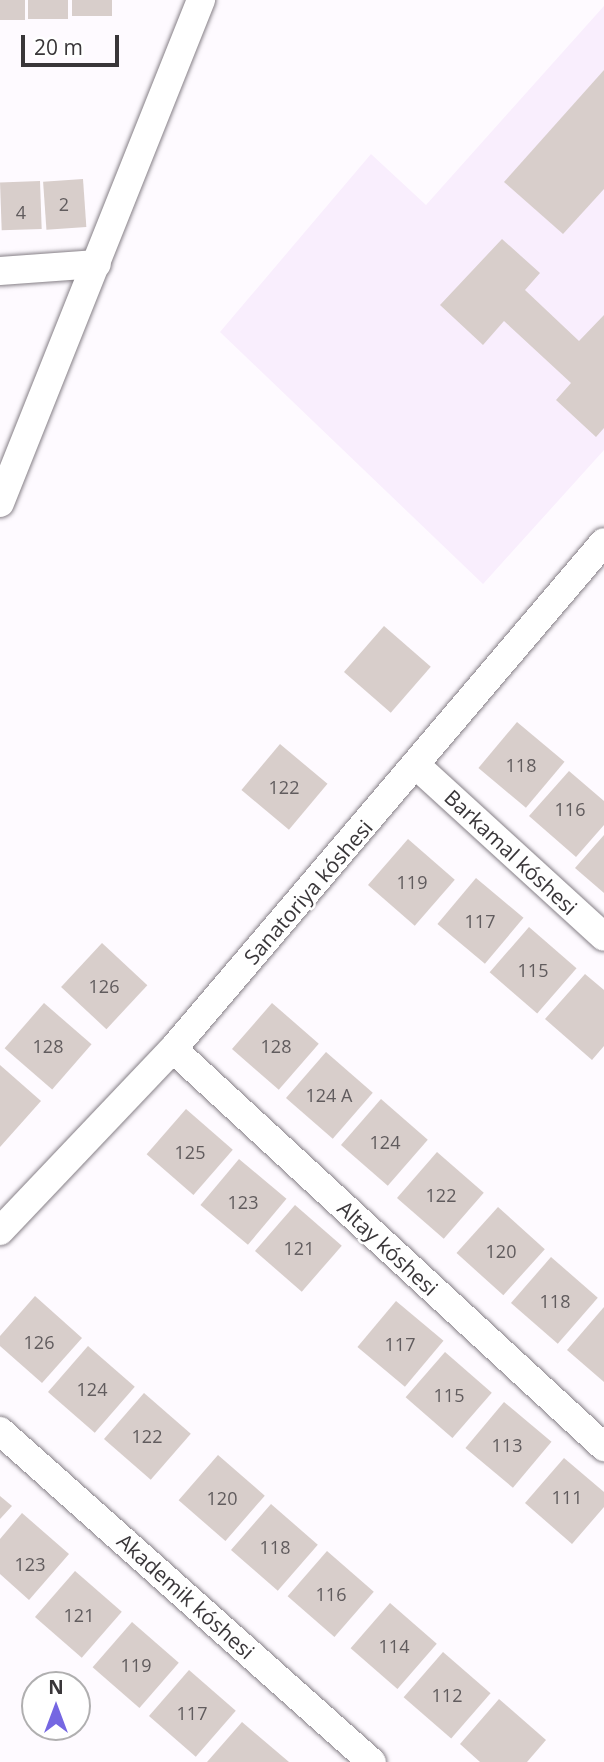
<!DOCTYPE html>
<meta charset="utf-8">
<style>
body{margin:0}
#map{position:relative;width:604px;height:1762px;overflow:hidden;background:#fefaff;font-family:"Open Sans",sans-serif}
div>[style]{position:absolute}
.built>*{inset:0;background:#f9eefd}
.building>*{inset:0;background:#d8cecb;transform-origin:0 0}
.roads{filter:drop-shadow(0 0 2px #868087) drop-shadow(0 0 2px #868087)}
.minor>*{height:28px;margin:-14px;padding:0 14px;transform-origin:14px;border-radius:14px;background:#fff}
span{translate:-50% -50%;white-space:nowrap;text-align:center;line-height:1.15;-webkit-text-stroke:5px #fff;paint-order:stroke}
.number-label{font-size:18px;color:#615c5e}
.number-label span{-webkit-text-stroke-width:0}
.street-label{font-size:21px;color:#393639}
.north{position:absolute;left:21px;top:1671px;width:70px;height:70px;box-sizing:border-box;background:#fff;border:2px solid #b0afb0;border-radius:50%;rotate:0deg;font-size:19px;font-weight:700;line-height:28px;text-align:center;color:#393639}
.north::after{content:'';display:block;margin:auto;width:24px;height:32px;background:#7567e2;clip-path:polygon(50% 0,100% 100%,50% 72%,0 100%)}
.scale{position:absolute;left:21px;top:35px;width:98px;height:32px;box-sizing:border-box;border:4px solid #393639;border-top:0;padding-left:9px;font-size:21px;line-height:24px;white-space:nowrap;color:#393639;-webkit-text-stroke:5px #fff;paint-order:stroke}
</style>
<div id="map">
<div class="built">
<i style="clip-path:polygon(604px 6px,604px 450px,483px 584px,220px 332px,371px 154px,426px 205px)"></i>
</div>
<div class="building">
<i style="left:0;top:0;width:25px;height:20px"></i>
<i style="left:28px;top:0;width:40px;height:19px"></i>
<i style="left:72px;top:0;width:40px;height:16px"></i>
<i style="clip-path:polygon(604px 70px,604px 189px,563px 234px,504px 182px)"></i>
<i style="left:83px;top:179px;width:48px;height:40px;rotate:86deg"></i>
<i style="left:40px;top:181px;width:48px;height:40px;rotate:88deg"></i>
<i style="clip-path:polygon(502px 239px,540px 273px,525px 290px,579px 341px,604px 315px,604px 428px,596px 437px,556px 400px,571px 383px,504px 321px,483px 345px,440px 305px)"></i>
<i style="left:384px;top:626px;width:62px;height:61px;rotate:41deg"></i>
<i style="left:517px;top:722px;width:62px;height:60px;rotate:40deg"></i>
<i style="left:280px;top:744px;width:62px;height:60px;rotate:40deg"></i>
<i style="clip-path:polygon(569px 771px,604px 801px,604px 825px,576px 857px,529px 816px)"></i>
<i style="clip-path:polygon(604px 835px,604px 893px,575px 868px)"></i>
<i style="left:408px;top:839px;width:62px;height:61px;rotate:41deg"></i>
<i style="left:476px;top:878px;width:62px;height:60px;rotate:40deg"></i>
<i style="left:529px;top:927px;width:63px;height:60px;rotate:41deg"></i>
<i style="left:102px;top:943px;width:62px;height:60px;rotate:43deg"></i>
<i style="clip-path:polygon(585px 974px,604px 990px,604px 1046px,592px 1060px,545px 1019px)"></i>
<i style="left:44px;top:1003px;width:63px;height:60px;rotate:41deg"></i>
<i style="left:272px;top:1003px;width:62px;height:61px;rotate:41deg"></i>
<i style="left:326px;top:1052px;width:62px;height:61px;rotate:41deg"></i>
<i style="clip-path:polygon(0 1065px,41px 1101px,0 1147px)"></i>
<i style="left:381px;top:1099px;width:62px;height:61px;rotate:41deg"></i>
<i style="left:186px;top:1109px;width:62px;height:60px;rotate:41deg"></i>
<i style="left:437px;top:1152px;width:62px;height:61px;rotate:41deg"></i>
<i style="left:239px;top:1159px;width:62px;height:60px;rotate:40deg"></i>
<i style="left:295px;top:1205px;width:62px;height:61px;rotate:41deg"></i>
<i style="left:498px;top:1207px;width:63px;height:62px;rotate:42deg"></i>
<i style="left:551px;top:1257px;width:62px;height:61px;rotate:41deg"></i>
<i style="clip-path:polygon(35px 1296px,82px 1338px,42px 1383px,0 1346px,0 1336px)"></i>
<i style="left:396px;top:1301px;width:62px;height:60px;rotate:40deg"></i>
<i style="clip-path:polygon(604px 1307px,604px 1382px,567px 1350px)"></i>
<i style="left:88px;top:1346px;width:62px;height:61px;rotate:41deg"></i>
<i style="left:445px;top:1352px;width:62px;height:60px;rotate:41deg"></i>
<i style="left:144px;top:1393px;width:62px;height:61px;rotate:41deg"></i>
<i style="left:504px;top:1402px;width:62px;height:60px;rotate:40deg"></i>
<i style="left:218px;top:1455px;width:62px;height:60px;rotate:41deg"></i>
<i style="clip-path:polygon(564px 1458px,604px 1492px,604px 1507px,572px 1544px,525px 1503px)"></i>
<i style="clip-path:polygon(0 1496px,12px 1506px,0 1519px)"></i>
<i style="left:271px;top:1504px;width:62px;height:61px;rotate:41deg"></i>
<i style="clip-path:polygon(22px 1513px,69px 1554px,29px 1600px,0 1574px,0 1539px)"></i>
<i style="left:327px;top:1551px;width:62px;height:60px;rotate:41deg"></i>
<i style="left:75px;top:1571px;width:62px;height:61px;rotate:41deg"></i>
<i style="left:390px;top:1603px;width:62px;height:60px;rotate:41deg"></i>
<i style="left:132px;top:1622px;width:62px;height:60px;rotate:41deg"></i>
<i style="left:443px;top:1652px;width:63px;height:60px;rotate:41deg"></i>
<i style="left:189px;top:1670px;width:62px;height:61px;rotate:41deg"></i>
<i style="clip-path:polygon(499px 1699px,546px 1740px,527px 1762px,480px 1762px,460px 1744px)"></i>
<i style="clip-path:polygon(242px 1722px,289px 1762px,207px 1762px)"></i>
</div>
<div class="roads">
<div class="minor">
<i style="left:0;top:271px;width:97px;rotate:-4.1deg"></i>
<i style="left:0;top:503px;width:542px;rotate:-68.22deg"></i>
<i style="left:417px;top:766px;width:253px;rotate:42.4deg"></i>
<i style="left:173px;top:1049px;width:587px;rotate:42.72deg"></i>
<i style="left:0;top:1231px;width:251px;rotate:-46.5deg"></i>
<i style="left:173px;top:1049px;width:665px;rotate:-49.63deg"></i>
<i style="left:0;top:1431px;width:498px;rotate:41.7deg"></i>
</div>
</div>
<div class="number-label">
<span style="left:64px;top:204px">2</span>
<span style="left:21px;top:212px">4</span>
<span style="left:521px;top:765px">118</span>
<span style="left:284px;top:787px">122</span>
<span style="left:570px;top:809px">116</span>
<span style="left:412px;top:882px">119</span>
<span style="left:480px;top:921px">117</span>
<span style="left:533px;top:970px">115</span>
<span style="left:104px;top:986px">126</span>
<span style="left:48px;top:1046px">128</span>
<span style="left:276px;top:1046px">128</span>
<span style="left:329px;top:1095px">124 А</span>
<span style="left:385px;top:1142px">124</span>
<span style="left:190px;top:1152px">125</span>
<span style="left:441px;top:1195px">122</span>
<span style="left:243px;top:1202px">123</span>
<span style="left:299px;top:1248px">121</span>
<span style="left:501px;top:1251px">120</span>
<span style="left:555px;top:1301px">118</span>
<span style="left:39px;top:1342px">126</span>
<span style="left:400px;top:1344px">117</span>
<span style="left:92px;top:1389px">124</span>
<span style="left:449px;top:1395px">115</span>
<span style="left:147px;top:1436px">122</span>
<span style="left:507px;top:1445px">113</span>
<span style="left:567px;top:1497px">111</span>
<span style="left:222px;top:1498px">120</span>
<span style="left:275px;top:1547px">118</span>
<span style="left:30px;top:1564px">123</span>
<span style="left:331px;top:1594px">116</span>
<span style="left:79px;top:1615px">121</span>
<span style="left:394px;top:1646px">114</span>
<span style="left:136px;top:1665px">119</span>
<span style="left:447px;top:1695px">112</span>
<span style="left:192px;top:1713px">117</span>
</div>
<div class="street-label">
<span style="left:511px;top:852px;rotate:43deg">Barkamal kóshesi</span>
<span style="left:308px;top:892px;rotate:-49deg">Sanatoriya kóshesi</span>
<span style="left:388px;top:1248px;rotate:43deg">Altay kóshesi</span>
<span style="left:186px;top:1596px;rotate:42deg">Akademik kóshesi</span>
</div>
<div class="north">N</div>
<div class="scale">20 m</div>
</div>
